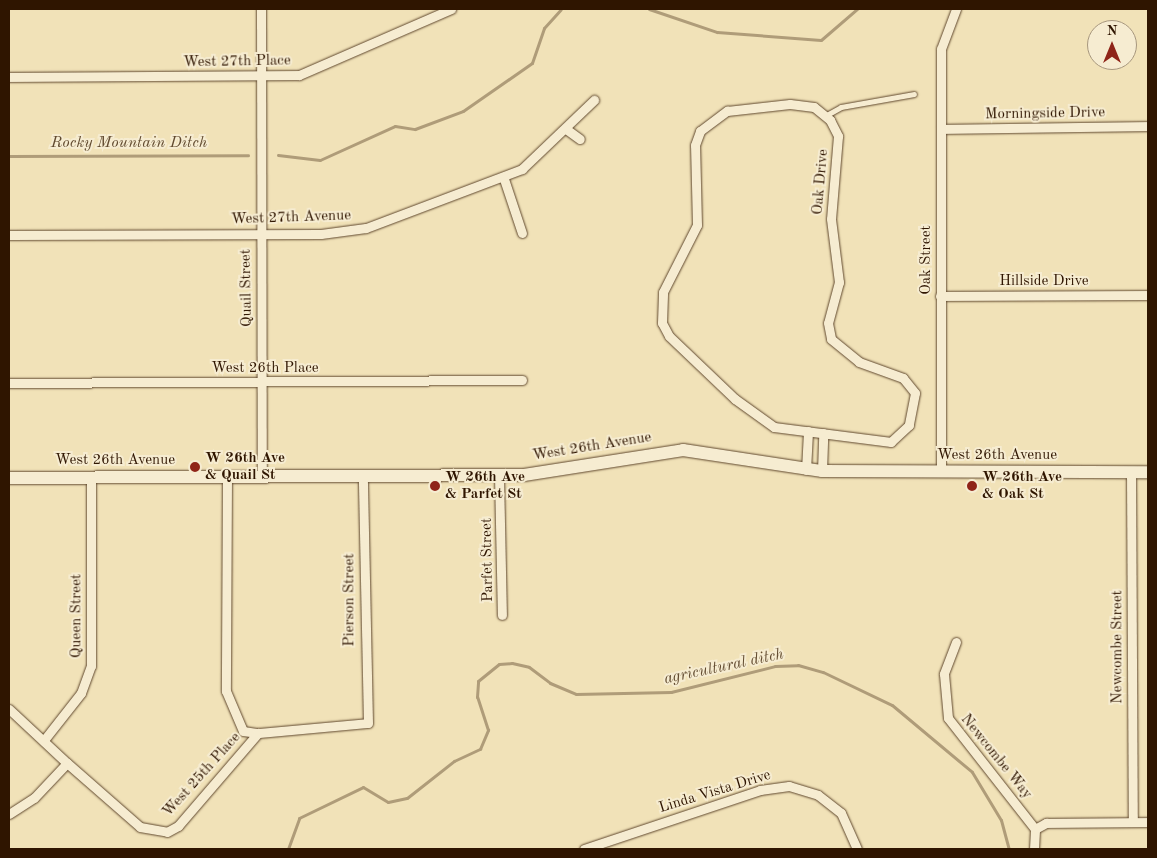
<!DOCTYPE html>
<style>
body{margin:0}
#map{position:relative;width:1157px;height:858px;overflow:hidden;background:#f1e2b8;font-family:"Old Standard TT",serif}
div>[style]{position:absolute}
.stream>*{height:3px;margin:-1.5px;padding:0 1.5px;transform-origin:1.5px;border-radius:1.5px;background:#af9c79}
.roads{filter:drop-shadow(0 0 1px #60482e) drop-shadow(0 0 1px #60482e)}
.lane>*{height:4.5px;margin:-2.25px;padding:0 2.25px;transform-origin:2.25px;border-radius:2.25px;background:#f6ecd1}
.street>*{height:9px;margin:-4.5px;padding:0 4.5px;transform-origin:4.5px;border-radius:4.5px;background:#f6ecd1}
.secondary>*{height:12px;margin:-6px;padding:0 6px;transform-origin:6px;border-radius:6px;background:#f6ecd1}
.dots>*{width:14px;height:14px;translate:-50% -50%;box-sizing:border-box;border:2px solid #f6ecd1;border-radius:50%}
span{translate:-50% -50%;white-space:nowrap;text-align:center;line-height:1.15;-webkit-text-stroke:4px #f6ecd1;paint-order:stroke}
.street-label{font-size:15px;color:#2f1500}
.poi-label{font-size:15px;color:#2f1500;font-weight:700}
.left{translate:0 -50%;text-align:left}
.water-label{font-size:16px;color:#624b30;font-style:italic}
.frame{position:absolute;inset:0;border:10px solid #2f1500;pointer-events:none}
.north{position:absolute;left:1087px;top:20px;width:50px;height:50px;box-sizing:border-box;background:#f6ecd1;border:1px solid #a6967d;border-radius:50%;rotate:0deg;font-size:14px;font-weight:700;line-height:20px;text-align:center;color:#2f1500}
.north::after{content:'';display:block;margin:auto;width:18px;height:22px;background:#8f2418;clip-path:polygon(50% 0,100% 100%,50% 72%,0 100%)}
</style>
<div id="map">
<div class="stream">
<i style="left:649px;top:9px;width:72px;rotate:18.7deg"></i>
<i style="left:717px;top:32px;width:104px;rotate:4.4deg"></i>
<i style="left:821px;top:40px;width:48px;rotate:-40.7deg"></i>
<i style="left:278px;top:155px;width:42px;rotate:6.8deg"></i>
<i style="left:320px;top:160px;width:82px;rotate:-24.4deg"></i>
<i style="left:395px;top:126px;width:20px;rotate:9deg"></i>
<i style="left:415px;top:129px;width:51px;rotate:-20.6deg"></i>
<i style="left:463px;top:111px;width:84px;rotate:-34.8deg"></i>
<i style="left:532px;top:63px;width:37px;rotate:-71deg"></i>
<i style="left:544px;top:28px;width:25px;rotate:-48deg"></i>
<i style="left:9px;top:156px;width:239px;rotate:-0.2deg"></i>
<i style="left:288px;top:849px;width:33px;rotate:-70deg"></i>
<i style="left:299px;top:818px;width:71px;rotate:-25.8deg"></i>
<i style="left:363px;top:787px;width:29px;rotate:31deg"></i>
<i style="left:388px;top:802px;width:19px;rotate:-12deg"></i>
<i style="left:407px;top:798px;width:60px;rotate:-38.2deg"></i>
<i style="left:454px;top:761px;width:29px;rotate:-25deg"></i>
<i style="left:480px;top:749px;width:21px;rotate:-67deg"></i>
<i style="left:488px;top:730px;width:35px;rotate:-108deg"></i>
<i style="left:477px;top:697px;width:16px;rotate:-86deg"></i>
<i style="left:478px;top:681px;width:27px;rotate:-39deg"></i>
<i style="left:499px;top:664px;width:13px;rotate:-4deg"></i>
<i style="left:512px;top:663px;width:17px;rotate:13deg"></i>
<i style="left:529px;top:667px;width:26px;rotate:37deg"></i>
<i style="left:550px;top:683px;width:28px;rotate:23deg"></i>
<i style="left:576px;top:694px;width:95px;rotate:-1.2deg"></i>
<i style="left:671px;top:692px;width:107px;rotate:-14deg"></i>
<i style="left:775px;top:666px;width:23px;rotate:-2deg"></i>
<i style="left:798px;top:665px;width:26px;rotate:16deg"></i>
<i style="left:823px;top:672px;width:76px;rotate:25.6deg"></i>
<i style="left:892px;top:705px;width:104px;rotate:39.9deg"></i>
<i style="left:972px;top:772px;width:56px;rotate:58.9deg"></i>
<i style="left:1001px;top:820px;width:30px;rotate:75deg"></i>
</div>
<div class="roads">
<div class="lane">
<i style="left:825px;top:116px;width:18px;rotate:-29deg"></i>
<i style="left:841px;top:107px;width:74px;rotate:-10.1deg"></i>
</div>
<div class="street">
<i style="left:261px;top:9px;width:468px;rotate:89.9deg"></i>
<i style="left:9px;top:77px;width:290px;rotate:-0.4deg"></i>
<i style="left:299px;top:75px;width:166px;rotate:-23.5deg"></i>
<i style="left:790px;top:104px;width:24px;rotate:7deg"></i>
<i style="left:814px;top:107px;width:21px;rotate:39deg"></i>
<i style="left:830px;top:120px;width:18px;rotate:63deg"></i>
<i style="left:838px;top:136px;width:83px;rotate:94.8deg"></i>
<i style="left:831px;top:219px;width:64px;rotate:82.8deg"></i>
<i style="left:839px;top:282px;width:42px;rotate:105deg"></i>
<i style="left:828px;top:323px;width:16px;rotate:79deg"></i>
<i style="left:831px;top:339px;width:36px;rotate:39deg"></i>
<i style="left:859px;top:362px;width:47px;rotate:20deg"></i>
<i style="left:903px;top:378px;width:19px;rotate:51deg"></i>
<i style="left:915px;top:393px;width:33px;rotate:101deg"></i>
<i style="left:909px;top:425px;width:25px;rotate:137deg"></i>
<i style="left:891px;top:442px;width:118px;rotate:-172.7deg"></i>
<i style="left:774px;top:427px;width:48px;rotate:-144.3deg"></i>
<i style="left:735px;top:399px;width:91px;rotate:-136.3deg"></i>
<i style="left:669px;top:336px;width:15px;rotate:-118deg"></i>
<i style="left:662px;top:323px;width:31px;rotate:-88deg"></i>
<i style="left:663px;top:292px;width:75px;rotate:-63.1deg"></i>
<i style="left:697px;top:225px;width:80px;rotate:-91.4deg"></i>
<i style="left:695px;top:145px;width:15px;rotate:-70deg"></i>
<i style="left:700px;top:131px;width:34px;rotate:-37deg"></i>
<i style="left:727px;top:111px;width:63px;rotate:-6.3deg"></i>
<i style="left:566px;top:129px;width:17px;rotate:36deg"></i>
<i style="left:941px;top:129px;width:207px;rotate:-0.8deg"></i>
<i style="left:504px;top:179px;width:57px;rotate:71.6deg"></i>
<i style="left:9px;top:235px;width:312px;rotate:-0.2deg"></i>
<i style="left:321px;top:234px;width:45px;rotate:-7.6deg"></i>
<i style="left:366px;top:228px;width:167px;rotate:-20.7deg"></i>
<i style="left:522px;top:169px;width:100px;rotate:-43.8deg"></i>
<i style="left:940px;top:296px;width:208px;rotate:-0.3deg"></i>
<i style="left:9px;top:383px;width:513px;rotate:-0.34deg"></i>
<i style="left:806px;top:470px;width:39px;rotate:-87deg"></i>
<i style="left:822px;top:471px;width:38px;rotate:-88deg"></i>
<i style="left:941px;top:472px;width:423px;rotate:-90deg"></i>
<i style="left:941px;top:49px;width:43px;rotate:-69.4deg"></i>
<i style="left:1131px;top:472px;width:350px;rotate:89.7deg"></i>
<i style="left:499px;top:476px;width:139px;rotate:88.8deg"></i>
<i style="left:227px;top:477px;width:214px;rotate:90.3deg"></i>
<i style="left:226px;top:691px;width:43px;rotate:67deg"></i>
<i style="left:243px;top:731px;width:15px;rotate:8deg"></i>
<i style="left:956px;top:642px;width:34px;rotate:111deg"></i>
<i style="left:944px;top:674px;width:44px;rotate:84.8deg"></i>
<i style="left:948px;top:718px;width:141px;rotate:51.9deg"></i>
<i style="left:9px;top:709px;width:79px;rotate:43deg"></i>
<i style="left:44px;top:740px;width:60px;rotate:-51.8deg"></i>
<i style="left:81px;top:693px;width:29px;rotate:-70deg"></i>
<i style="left:91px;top:666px;width:189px;rotate:-90deg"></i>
<i style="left:9px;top:814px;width:30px;rotate:-33deg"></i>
<i style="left:34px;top:798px;width:48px;rotate:-46.7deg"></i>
<i style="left:67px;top:763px;width:97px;rotate:41.2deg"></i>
<i style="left:140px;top:827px;width:27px;rotate:10deg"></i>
<i style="left:167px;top:832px;width:13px;rotate:-29deg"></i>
<i style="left:178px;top:826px;width:123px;rotate:-49.3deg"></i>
<i style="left:258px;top:733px;width:110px;rotate:-5.2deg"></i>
<i style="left:368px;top:723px;width:246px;rotate:-91.2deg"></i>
<i style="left:584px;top:849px;width:186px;rotate:-18.5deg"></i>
<i style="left:760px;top:790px;width:29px;rotate:-8deg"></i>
<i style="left:789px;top:786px;width:30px;rotate:17deg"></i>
<i style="left:818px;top:795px;width:29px;rotate:38deg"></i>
<i style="left:841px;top:813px;width:39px;rotate:66deg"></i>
<i style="left:1034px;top:849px;width:20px;rotate:-87deg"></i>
<i style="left:1035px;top:829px;width:13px;rotate:-29deg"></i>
<i style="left:1046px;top:823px;width:102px;rotate:-0.6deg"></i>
</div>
<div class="secondary">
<i style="left:9px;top:478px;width:515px;rotate:-0.33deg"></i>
<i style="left:524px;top:475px;width:161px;rotate:-8.9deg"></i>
<i style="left:683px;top:450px;width:141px;rotate:8.6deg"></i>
<i style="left:822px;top:471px;width:326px;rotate:0.2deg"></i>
</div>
</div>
<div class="dots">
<i style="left:195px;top:467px;background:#8f2418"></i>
<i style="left:435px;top:486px;background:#8f2418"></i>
<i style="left:972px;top:486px;background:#8f2418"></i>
</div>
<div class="street-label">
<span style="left:237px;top:62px;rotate:-1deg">West 27th Place</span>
<span style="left:1045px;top:114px;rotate:-1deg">Morningside Drive</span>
<span style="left:821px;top:182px;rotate:-85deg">Oak Drive</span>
<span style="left:291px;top:218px;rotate:-2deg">West 27th Avenue</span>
<span style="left:927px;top:260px;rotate:-90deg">Oak Street</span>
<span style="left:1044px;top:282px">Hillside Drive</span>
<span style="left:247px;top:288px;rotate:-91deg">Quail Street</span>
<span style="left:265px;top:369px">West 26th Place</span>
<span style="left:592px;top:447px;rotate:-9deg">West 26th Avenue</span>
<span style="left:997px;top:456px">West 26th Avenue</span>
<span style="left:115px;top:461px">West 26th Avenue</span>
<span style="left:488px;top:560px;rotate:-91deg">Parfet Street</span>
<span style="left:350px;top:600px;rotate:-90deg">Pierson Street</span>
<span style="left:77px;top:616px;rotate:-90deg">Queen Street</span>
<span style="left:1118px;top:647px;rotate:-90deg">Newcombe Street</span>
<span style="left:996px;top:757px;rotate:51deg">Newcombe Way</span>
<span style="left:202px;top:775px;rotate:-48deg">West 25th Place</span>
<span style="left:715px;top:792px;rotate:-17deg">Linda Vista Drive</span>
</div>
<div class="poi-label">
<span class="left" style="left:205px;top:467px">W 26th Ave<br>&amp; Quail St</span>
<span class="left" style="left:445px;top:486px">W 26th Ave<br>&amp; Parfet St</span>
<span class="left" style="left:982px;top:486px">W 26th Ave<br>&amp; Oak St</span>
</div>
<div class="water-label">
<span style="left:129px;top:143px">Rocky Mountain Ditch</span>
<span style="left:724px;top:667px;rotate:-12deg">agricultural ditch</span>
</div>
<div class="frame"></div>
<div class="north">N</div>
</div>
